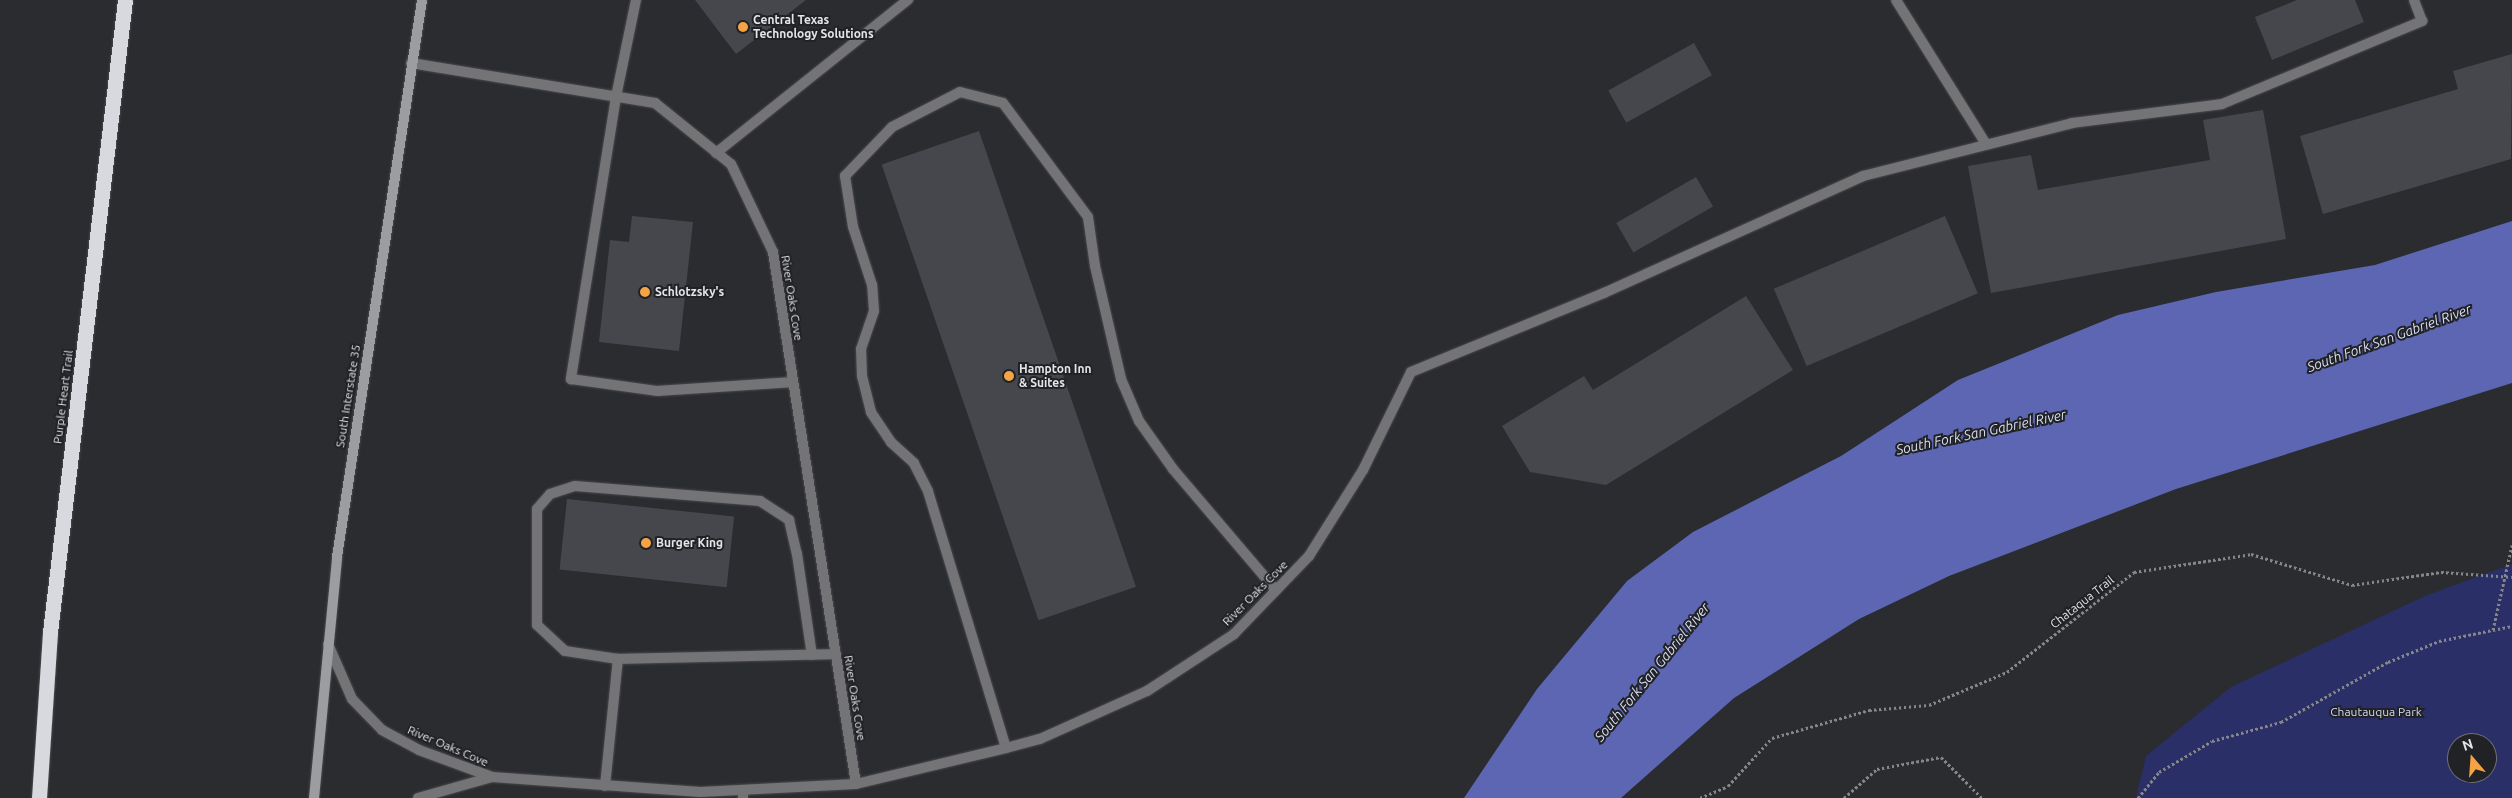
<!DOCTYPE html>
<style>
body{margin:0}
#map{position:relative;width:2512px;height:798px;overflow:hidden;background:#2b2c30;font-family:Ubuntu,sans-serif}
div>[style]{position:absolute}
.green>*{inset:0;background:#2a2f68}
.water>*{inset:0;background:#5c66b3}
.building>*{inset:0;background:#46474c;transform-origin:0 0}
.path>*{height:3px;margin-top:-1.5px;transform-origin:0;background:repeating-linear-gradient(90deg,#85868a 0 2.5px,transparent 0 5px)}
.roads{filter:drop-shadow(0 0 1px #494a4d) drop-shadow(0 0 1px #494a4d)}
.service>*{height:10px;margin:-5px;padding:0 5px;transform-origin:5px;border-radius:5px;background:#747477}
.minor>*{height:10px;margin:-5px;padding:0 5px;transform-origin:5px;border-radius:5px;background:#747477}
.secondary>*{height:10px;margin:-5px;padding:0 5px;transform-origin:5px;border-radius:5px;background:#9c9da1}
.motorway>*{height:15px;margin:-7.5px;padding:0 7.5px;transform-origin:7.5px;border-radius:7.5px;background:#d8d9df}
.dots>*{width:14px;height:14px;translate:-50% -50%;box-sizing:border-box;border:2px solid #212226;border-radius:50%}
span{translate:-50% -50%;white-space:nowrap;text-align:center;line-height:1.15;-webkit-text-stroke:4px #212226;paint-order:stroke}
.poi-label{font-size:12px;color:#e4e5e8;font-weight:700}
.left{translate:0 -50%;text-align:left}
.street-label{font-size:12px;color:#e4e5e8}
.park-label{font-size:12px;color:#d2d7ec}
.water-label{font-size:14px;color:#d8ddf2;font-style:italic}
.north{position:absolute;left:2447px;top:733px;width:50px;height:50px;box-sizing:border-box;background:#212226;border:1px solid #6f7074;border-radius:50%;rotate:342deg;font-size:14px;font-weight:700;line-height:20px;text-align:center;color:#e4e5e8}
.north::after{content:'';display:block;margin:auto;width:18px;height:22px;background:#f5a345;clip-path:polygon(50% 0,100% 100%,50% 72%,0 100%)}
</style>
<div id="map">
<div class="green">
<i style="clip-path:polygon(evenodd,2512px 564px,2512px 798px,2136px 798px,2146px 756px,2231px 687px,2425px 596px,2512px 564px,2457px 743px,2487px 743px,2487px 773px,2457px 773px,2457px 743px)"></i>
</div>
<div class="water">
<i style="clip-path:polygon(2512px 221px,2512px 383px,2176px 489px,1949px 576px,1859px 619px,1734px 698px,1621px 798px,1464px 798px,1537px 689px,1627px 581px,1693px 532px,1841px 456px,1958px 380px,2118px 315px,2216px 292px,2375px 265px)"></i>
</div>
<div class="building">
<i style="clip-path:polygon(695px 0,806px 0,736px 54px)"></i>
<i style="clip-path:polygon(2297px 0,2355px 0,2364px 22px,2272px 60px,2255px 17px)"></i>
<i style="left:1694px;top:43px;width:37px;height:98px;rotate:61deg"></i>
<i style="clip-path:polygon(2512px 54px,2511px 159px,2323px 214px,2300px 136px,2458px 89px,2453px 71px)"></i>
<i style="clip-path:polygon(2263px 110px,2286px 239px,1991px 293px,1968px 166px,2031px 155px,2038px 190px,2210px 160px,2203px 120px)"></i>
<i style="left:979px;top:131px;width:482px;height:103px;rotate:71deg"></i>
<i style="left:1696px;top:177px;width:34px;height:92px;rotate:60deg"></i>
<i style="clip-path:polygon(632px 216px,693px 222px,679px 351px,599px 342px,610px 240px,629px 242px)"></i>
<i style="left:1945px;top:216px;width:84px;height:186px;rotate:67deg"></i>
<i style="clip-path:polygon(1746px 296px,1793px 370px,1606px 485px,1530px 472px,1502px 426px,1584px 376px,1593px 390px)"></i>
<i style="left:567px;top:499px;width:168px;height:71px;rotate:6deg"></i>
</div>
<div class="path">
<i style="left:2493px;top:630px;width:87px;rotate:-77.4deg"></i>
<i style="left:1700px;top:798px;width:30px;rotate:-23deg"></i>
<i style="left:1728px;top:786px;width:65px;rotate:-47.5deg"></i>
<i style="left:1772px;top:738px;width:101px;rotate:-16.1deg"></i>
<i style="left:1869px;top:710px;width:60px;rotate:-4.8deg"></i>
<i style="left:1929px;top:705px;width:85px;rotate:-22.9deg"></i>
<i style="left:2007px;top:672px;width:162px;rotate:-38.2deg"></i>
<i style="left:2134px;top:572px;width:118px;rotate:-8.7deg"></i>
<i style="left:2251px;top:554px;width:106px;rotate:17.1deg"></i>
<i style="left:2352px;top:585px;width:90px;rotate:-8.3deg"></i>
<i style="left:2441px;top:572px;width:71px;rotate:4deg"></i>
<i style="left:1844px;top:798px;width:44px;rotate:-41.3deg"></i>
<i style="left:1877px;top:769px;width:65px;rotate:-10.6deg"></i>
<i style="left:1941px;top:757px;width:58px;rotate:45deg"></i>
<i style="left:2138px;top:798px;width:33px;rotate:-51deg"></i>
<i style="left:2159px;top:772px;width:61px;rotate:-30.3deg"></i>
<i style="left:2212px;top:741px;width:72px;rotate:-15.4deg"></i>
<i style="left:2281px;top:722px;width:123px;rotate:-29.3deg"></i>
<i style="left:2388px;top:662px;width:55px;rotate:-22.4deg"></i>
<i style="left:2439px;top:641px;width:75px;rotate:-11.6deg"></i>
</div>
<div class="roads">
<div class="service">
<i style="left:636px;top:0;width:99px;rotate:101.7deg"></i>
<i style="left:616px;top:97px;width:286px;rotate:99.1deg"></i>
<i style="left:571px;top:379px;width:88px;rotate:7.9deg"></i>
<i style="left:658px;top:391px;width:135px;rotate:-3.8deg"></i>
<i style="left:1896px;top:0;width:170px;rotate:58deg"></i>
<i style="left:411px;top:63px;width:247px;rotate:9.3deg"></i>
<i style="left:655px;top:103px;width:97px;rotate:38.8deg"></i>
<i style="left:731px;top:164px;width:98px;rotate:64.5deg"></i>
<i style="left:773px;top:252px;width:538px;rotate:81.13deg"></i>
<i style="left:716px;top:153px;width:246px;rotate:-38.6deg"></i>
<i style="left:1411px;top:372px;width:209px;rotate:-22.3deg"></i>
<i style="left:1604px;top:293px;width:284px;rotate:-24.3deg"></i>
<i style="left:1863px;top:176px;width:216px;rotate:-14.2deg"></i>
<i style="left:2072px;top:123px;width:151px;rotate:-7.2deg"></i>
<i style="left:2222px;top:104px;width:217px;rotate:-22.5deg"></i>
<i style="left:2422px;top:21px;width:22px;rotate:-111deg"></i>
<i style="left:618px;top:659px;width:54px;rotate:-171.4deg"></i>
<i style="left:565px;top:651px;width:38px;rotate:-137deg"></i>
<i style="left:537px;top:625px;width:116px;rotate:-90deg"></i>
<i style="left:537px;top:509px;width:20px;rotate:-49deg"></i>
<i style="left:550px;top:494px;width:26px;rotate:-18deg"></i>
<i style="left:575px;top:486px;width:186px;rotate:4.6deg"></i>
<i style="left:760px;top:501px;width:35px;rotate:33deg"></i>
<i style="left:789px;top:520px;width:35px;rotate:77deg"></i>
<i style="left:797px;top:554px;width:102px;rotate:81.6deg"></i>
<i style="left:1006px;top:748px;width:269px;rotate:-106.9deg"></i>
<i style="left:928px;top:491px;width:31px;rotate:-117deg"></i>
<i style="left:914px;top:463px;width:31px;rotate:-138deg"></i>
<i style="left:891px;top:442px;width:36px;rotate:-124deg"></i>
<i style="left:871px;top:412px;width:37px;rotate:-104deg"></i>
<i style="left:862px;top:376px;width:27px;rotate:-92deg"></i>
<i style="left:861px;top:349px;width:40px;rotate:-71.1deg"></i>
<i style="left:874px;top:311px;width:26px;rotate:-94deg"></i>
<i style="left:872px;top:285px;width:61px;rotate:-108.1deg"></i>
<i style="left:853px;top:227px;width:52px;rotate:-98.9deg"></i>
<i style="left:845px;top:176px;width:68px;rotate:-46.2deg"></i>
<i style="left:892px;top:127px;width:76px;rotate:-27.2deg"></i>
<i style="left:960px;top:92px;width:44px;rotate:14.3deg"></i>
<i style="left:1003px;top:103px;width:142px;rotate:53.3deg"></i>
<i style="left:1088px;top:217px;width:49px;rotate:81.9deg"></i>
<i style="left:1095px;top:266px;width:116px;rotate:77deg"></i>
<i style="left:1121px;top:379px;width:46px;rotate:66.8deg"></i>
<i style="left:1139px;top:421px;width:59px;rotate:54.7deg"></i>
<i style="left:1173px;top:469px;width:159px;rotate:49.6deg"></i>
<i style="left:605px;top:786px;width:128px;rotate:-84.2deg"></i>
<i style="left:618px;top:659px;width:218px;rotate:-1.3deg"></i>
<i style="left:743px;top:798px;width:8px;rotate:-90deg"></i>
</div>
<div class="minor">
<i style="left:328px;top:644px;width:60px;rotate:66.4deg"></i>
<i style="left:352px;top:699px;width:43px;rotate:45.9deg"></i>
<i style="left:382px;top:730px;width:42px;rotate:28.4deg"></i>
<i style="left:419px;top:750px;width:78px;rotate:20.3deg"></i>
<i style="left:492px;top:777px;width:209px;rotate:4.1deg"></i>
<i style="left:700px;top:792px;width:156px;rotate:-2.9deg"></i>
<i style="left:856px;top:784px;width:154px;rotate:-13.5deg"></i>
<i style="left:1006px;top:748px;width:35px;rotate:-15deg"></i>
<i style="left:1040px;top:739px;width:117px;rotate:-24.2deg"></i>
<i style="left:1147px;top:691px;width:104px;rotate:-33.2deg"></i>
<i style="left:1234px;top:634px;width:108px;rotate:-46.1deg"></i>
<i style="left:1309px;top:556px;width:102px;rotate:-57.9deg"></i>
<i style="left:1363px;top:470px;width:109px;rotate:-63.9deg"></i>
<i style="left:418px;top:798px;width:77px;rotate:-15.8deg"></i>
</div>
<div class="secondary">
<i style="left:314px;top:798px;width:242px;rotate:-84.5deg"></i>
<i style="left:337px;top:557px;width:563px;rotate:-81.32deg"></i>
</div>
<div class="motorway">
<i style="left:39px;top:798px;width:166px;rotate:-86.2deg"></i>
<i style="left:50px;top:632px;width:636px;rotate:-83.23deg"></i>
</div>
</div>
<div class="dots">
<i style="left:743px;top:27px;background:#f5a345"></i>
<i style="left:645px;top:292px;background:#f5a345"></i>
<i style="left:1009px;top:376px;background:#f5a345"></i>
<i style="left:646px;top:543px;background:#f5a345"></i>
</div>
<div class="poi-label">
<span class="left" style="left:753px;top:27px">Central Texas<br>Technology Solutions</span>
<span class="left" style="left:655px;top:292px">Schlotzsky's</span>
<span class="left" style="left:1019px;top:376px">Hampton Inn<br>&amp; Suites</span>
<span class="left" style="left:656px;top:543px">Burger King</span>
</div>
<div class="street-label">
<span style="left:792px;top:298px;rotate:81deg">River Oaks Cove</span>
<span style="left:348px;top:396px;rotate:-81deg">South Interstate 35</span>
<span style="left:63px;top:397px;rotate:-83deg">Purple Heart Trail</span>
<span style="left:1255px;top:593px;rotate:-45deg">River Oaks Cove</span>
<span style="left:2082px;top:602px;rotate:-38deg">Chataqua Trail</span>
<span style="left:855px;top:698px;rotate:81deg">River Oaks Cove</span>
<span style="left:448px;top:746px;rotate:23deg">River Oaks Cove</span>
</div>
<div class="park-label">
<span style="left:2376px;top:712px">Chautauqua Park</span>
</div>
<div class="water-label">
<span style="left:2389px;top:338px;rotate:-20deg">South Fork San Gabriel River</span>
<span style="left:1981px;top:432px;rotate:-12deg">South Fork San Gabriel River</span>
<span style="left:1652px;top:672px;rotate:-51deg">South Fork San Gabriel River</span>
</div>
<div class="north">N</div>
</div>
